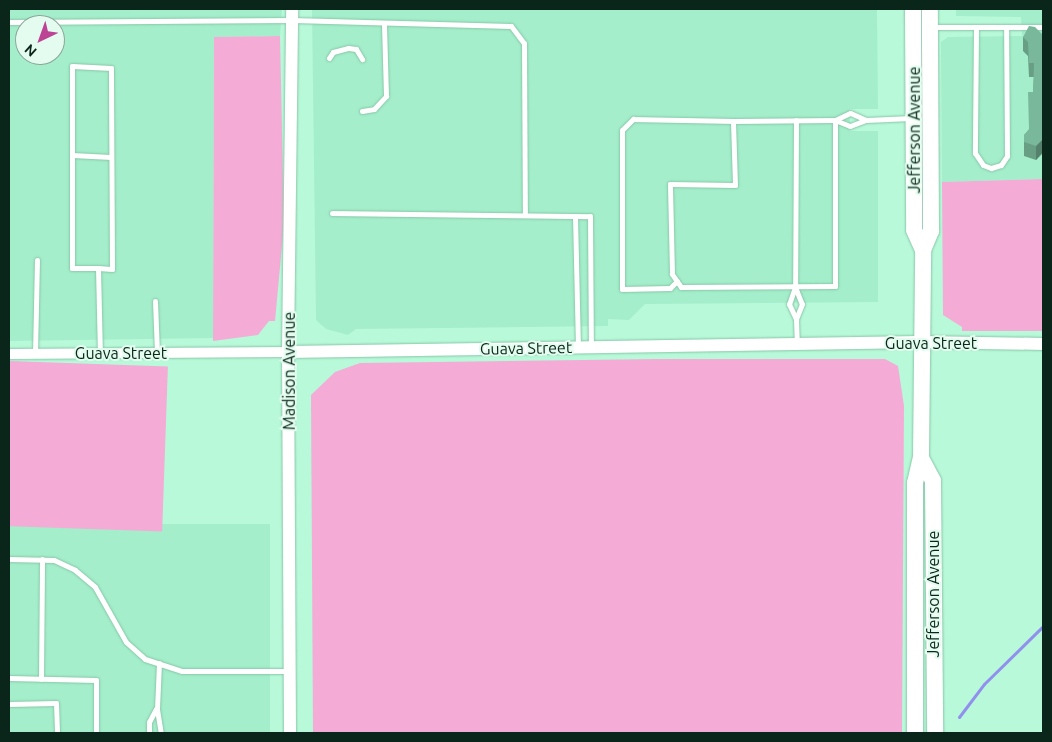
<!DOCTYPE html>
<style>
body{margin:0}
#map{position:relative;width:1052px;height:742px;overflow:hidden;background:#b8f9d9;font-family:Ubuntu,sans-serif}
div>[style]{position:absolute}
.built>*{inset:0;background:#a4eecb;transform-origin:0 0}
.green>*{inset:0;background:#f4abd6;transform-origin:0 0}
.stream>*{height:3px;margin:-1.5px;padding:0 1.5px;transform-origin:1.5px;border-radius:1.5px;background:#9190ee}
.roads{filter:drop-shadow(0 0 1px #88c7a8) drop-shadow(0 0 1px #88c7a8)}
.service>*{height:5px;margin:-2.5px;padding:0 2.5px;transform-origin:2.5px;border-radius:2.5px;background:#fff}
.minor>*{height:10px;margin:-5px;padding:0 5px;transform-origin:5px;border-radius:5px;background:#fff}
.tertiary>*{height:12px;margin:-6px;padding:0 6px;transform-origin:6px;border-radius:6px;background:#fff}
.primary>*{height:16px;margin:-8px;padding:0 8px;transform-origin:8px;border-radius:8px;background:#fff}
.wall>*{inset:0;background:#689e84}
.shaded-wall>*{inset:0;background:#55816c}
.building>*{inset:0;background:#79b89a}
span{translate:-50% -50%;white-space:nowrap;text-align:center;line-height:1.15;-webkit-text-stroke:4px #e3fcef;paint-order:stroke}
.street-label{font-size:16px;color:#0a251a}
.frame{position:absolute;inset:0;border:10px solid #0a251a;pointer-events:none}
.north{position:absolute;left:15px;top:15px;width:50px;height:50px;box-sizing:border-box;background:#e3fcef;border:1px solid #8ca69a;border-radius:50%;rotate:222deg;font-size:14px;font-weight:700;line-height:20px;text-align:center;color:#0a251a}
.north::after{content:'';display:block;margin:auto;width:18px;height:22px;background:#bd4395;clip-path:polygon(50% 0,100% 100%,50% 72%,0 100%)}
</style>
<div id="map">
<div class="built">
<i style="clip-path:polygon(evenodd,9px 9px,282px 9px,280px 36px,214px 37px,213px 338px,9px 341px,9px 9px,25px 25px,55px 25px,55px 55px,25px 55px,25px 25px)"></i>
<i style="clip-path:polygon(312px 9px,877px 9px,878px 109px,850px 109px,850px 131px,878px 131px,878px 302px,645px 304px,629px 320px,608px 319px,608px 326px,356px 329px,348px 335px,326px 329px,316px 320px)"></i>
<i style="clip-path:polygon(956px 9px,1043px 9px,1043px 179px,942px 182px,941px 42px,948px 37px,1022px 36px,1021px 17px,956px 16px)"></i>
<i style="left:270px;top:524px;width:209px;height:261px;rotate:90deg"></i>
</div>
<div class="green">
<i style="clip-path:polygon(280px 36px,284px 224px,275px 321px,269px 321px,258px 335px,213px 341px,214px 37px)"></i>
<i style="clip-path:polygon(1043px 179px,1043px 331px,962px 331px,962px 327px,943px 315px,942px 182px)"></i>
<i style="clip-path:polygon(657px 359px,885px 359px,898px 366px,904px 406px,902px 733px,313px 733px,311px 395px,335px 372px,360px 363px)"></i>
<i style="left:9px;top:361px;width:159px;height:165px;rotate:2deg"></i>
</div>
<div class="stream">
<i style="left:959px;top:717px;width:41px;rotate:-52.9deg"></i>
<i style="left:984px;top:684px;width:83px;rotate:-44.5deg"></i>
</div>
<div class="roads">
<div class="service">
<i style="left:9px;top:22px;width:283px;rotate:-0.4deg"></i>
<i style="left:292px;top:20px;width:219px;rotate:1.6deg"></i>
<i style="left:511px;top:26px;width:21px;rotate:53deg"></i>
<i style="left:524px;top:43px;width:172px;rotate:89.7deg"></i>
<i style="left:933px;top:27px;width:110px"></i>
<i style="left:976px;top:27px;width:126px;rotate:90.5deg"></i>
<i style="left:975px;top:153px;width:14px;rotate:56deg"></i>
<i style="left:983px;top:165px;width:9px;rotate:21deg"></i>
<i style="left:991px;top:168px;width:10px;rotate:-17deg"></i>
<i style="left:1001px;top:165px;width:11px;rotate:-56deg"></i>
<i style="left:1007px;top:156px;width:129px;rotate:-90.4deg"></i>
<i style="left:329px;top:58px;width:7px;rotate:-56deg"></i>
<i style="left:333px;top:52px;width:16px;rotate:-15deg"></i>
<i style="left:348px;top:48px;width:8px;rotate:7deg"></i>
<i style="left:356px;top:49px;width:12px;rotate:59deg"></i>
<i style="left:362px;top:111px;width:12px;rotate:-9deg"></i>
<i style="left:374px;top:109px;width:18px;rotate:-47deg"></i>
<i style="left:386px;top:96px;width:71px;rotate:-91.6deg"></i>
<i style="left:796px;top:120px;width:167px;rotate:90.3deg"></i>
<i style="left:795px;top:287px;width:18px;rotate:68deg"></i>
<i style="left:802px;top:304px;width:16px;rotate:112deg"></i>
<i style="left:796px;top:319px;width:25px;rotate:88deg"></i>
<i style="left:835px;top:120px;width:166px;rotate:90deg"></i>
<i style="left:835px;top:286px;width:154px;rotate:179.6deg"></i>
<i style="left:681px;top:287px;width:16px;rotate:-125deg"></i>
<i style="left:672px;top:274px;width:90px;rotate:-91.3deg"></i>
<i style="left:670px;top:184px;width:65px;rotate:0.9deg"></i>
<i style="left:735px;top:185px;width:64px;rotate:-91.8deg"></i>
<i style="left:733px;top:121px;width:102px;rotate:-0.6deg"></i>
<i style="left:866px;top:120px;width:17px;rotate:-156deg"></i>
<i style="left:850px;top:113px;width:17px;rotate:155deg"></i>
<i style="left:835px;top:120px;width:16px;rotate:22deg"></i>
<i style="left:850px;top:126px;width:17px;rotate:-21deg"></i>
<i style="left:866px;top:120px;width:45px;rotate:-2.5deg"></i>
<i style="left:72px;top:155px;width:39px;rotate:3deg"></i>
<i style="left:332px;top:213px;width:258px;rotate:0.7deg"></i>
<i style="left:590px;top:216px;width:131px;rotate:89.6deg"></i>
<i style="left:575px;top:216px;width:131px;rotate:88.7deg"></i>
<i style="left:98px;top:268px;width:14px;rotate:4deg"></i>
<i style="left:112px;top:269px;width:201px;rotate:-90.3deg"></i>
<i style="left:111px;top:68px;width:39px;rotate:-177deg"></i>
<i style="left:72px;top:66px;width:202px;rotate:90deg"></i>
<i style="left:72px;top:268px;width:26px"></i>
<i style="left:98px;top:268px;width:85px;rotate:88.7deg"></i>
<i style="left:677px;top:281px;width:10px;rotate:135deg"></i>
<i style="left:670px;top:288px;width:48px;rotate:178.8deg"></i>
<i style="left:622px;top:289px;width:159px;rotate:-90deg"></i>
<i style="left:622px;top:130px;width:16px;rotate:-45deg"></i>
<i style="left:633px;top:119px;width:100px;rotate:1.1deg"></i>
<i style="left:795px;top:287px;width:18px;rotate:109deg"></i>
<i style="left:789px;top:304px;width:17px;rotate:65deg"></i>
<i style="left:155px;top:301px;width:52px;rotate:87.8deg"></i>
<i style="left:35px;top:354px;width:94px;rotate:-88.8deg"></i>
<i style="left:9px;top:559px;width:45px;rotate:1.3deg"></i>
<i style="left:54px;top:560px;width:23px;rotate:25deg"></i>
<i style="left:75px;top:570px;width:26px;rotate:40deg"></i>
<i style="left:95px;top:587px;width:63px;rotate:60.6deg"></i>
<i style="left:126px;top:642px;width:25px;rotate:42deg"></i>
<i style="left:145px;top:659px;width:39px;rotate:18deg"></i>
<i style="left:182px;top:671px;width:107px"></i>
<i style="left:159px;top:663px;width:46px;rotate:92.5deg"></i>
<i style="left:157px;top:709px;width:24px;rotate:81deg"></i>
<i style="left:9px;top:678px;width:87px;rotate:1.3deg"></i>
<i style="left:96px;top:680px;width:53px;rotate:90deg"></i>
<i style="left:41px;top:679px;width:120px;rotate:-89.5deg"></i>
<i style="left:9px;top:704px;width:47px;rotate:-1.2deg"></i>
<i style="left:56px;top:703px;width:30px;rotate:88deg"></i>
<i style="left:149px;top:733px;width:11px;rotate:-90deg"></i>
<i style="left:149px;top:722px;width:15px;rotate:-62deg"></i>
</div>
<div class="minor">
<i style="left:9px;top:354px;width:279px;rotate:-0.4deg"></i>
</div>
<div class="tertiary">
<i style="left:288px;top:352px;width:632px;rotate:-0.91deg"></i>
<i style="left:920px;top:342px;width:123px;rotate:0.9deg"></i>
<i style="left:290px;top:733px;width:381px;rotate:-90.3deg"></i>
<i style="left:288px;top:352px;width:343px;rotate:-89.3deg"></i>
</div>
<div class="primary">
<i style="left:913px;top:9px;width:221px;rotate:89.7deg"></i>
<i style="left:914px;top:230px;width:22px;rotate:66deg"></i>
<i style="left:921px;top:458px;width:26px;rotate:62deg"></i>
<i style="left:933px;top:481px;width:252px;rotate:89.5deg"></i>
<i style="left:915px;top:733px;width:250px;rotate:-90deg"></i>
<i style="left:915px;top:483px;width:26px;rotate:-77deg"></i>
<i style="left:921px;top:458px;width:208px;rotate:-89.4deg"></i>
<i style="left:923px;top:250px;width:21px;rotate:-67deg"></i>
<i style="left:931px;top:231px;width:222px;rotate:-90.3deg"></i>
</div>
</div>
<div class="wall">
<i style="clip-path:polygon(1043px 35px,1043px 153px,1036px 160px,1024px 156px,1024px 135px,1029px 130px,1033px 92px,1034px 77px,1029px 77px,1028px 56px,1023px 51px,1023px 37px)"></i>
</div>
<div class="shaded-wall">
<i style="clip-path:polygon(1042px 139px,1042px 153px,1036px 160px,1036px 146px)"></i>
</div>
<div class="building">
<i style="clip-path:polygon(1029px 26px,1035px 27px,1043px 35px,1043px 139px,1036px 146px,1024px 142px,1024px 135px,1029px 129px,1028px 92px,1033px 92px,1034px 63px,1029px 63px,1028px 42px,1023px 37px)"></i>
</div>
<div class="street-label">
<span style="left:914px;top:130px;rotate:-90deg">Jefferson Avenue</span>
<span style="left:931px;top:343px">Guava Street</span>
<span style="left:526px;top:348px;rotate:-1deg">Guava Street</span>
<span style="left:121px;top:353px">Guava Street</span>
<span style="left:289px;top:371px;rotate:-90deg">Madison Avenue</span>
<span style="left:933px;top:594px;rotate:-90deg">Jefferson Avenue</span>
</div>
<div class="frame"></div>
<div class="north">N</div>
</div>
